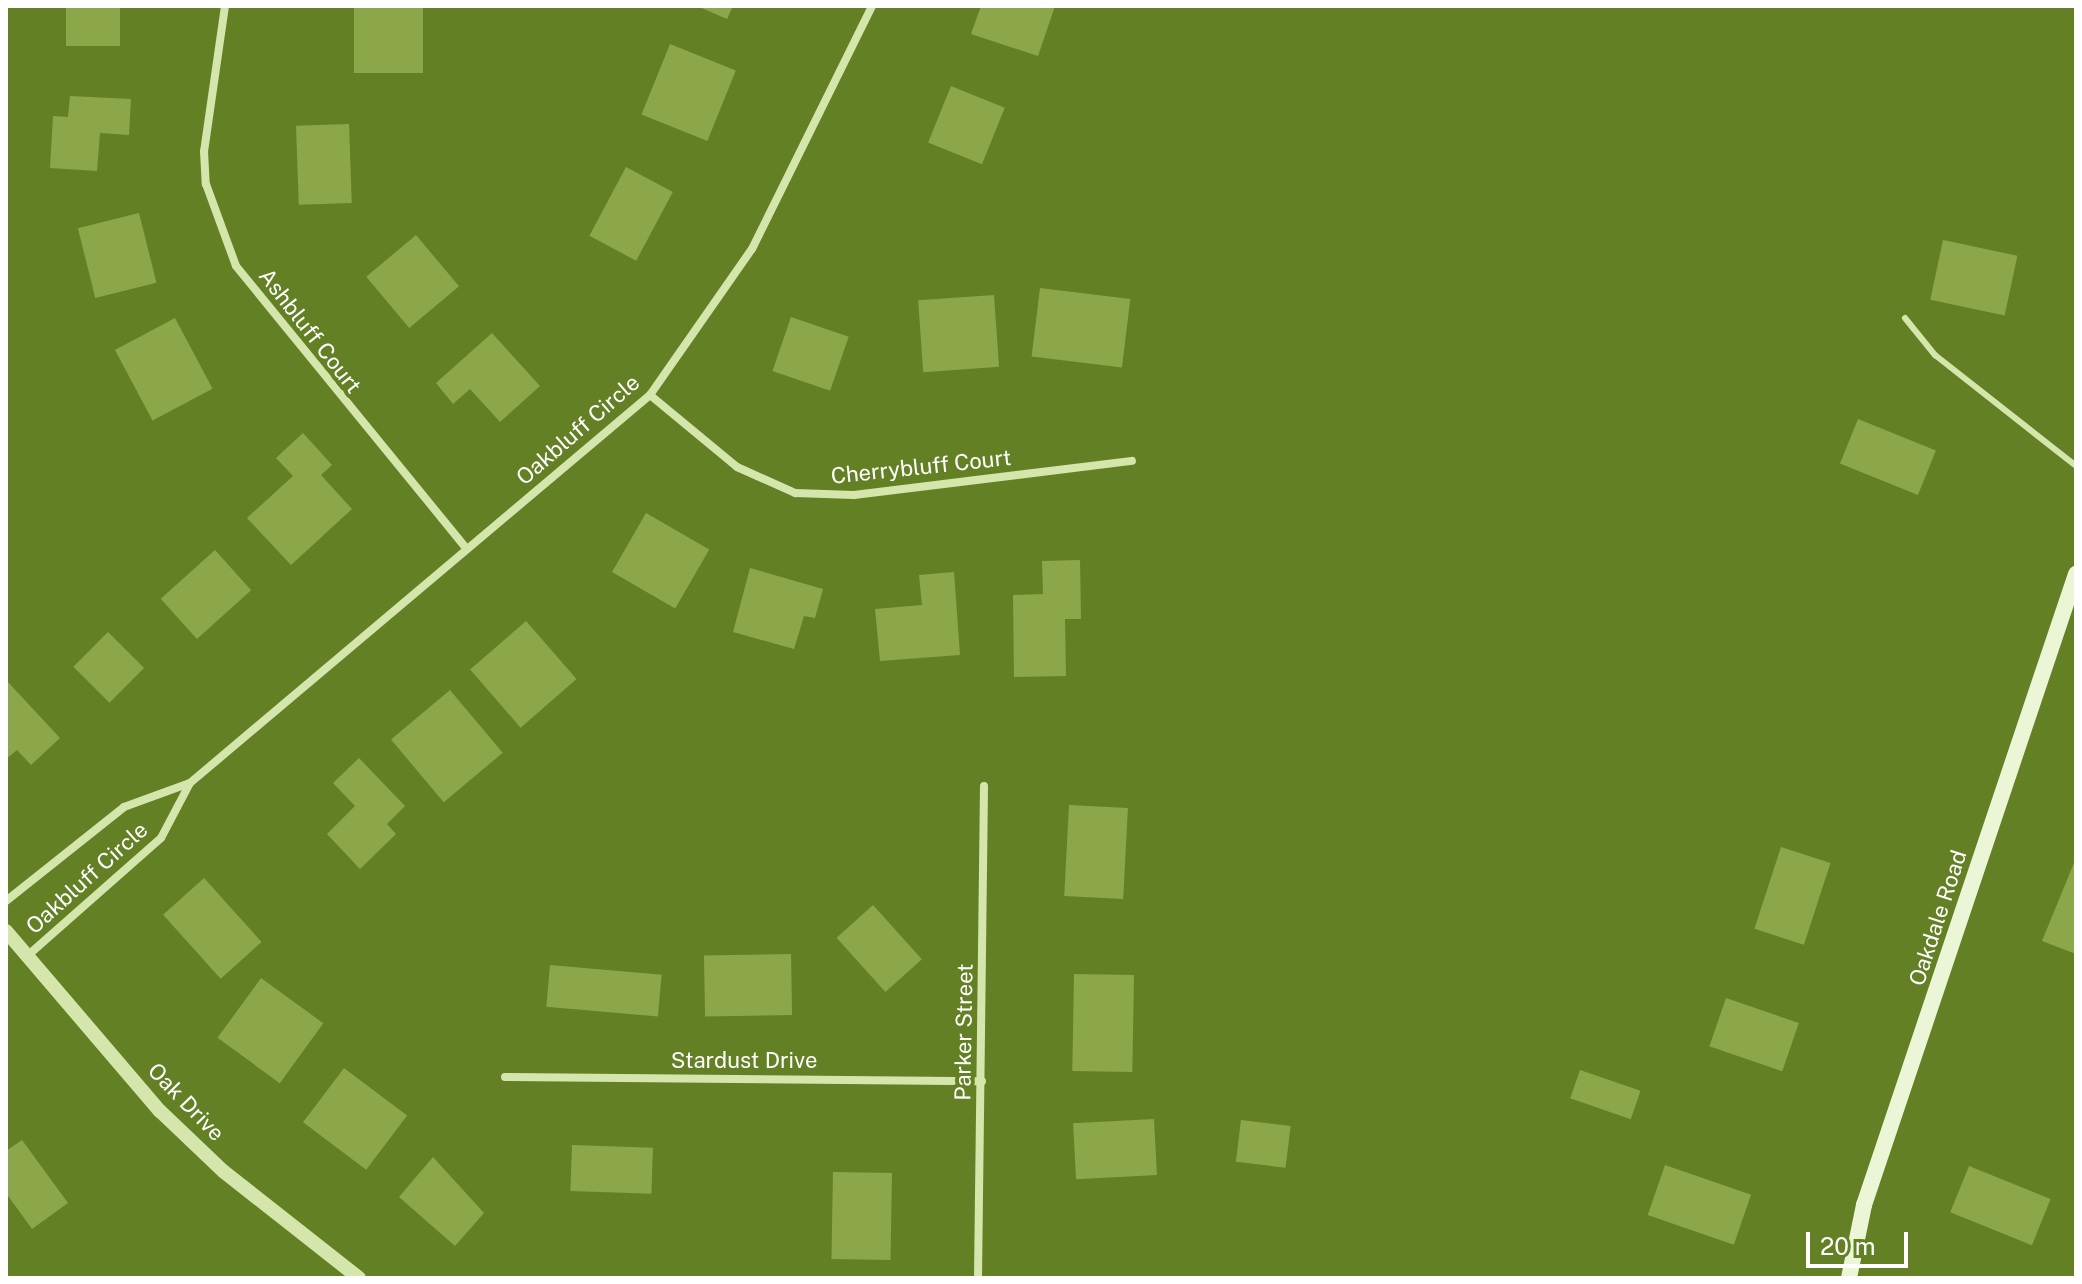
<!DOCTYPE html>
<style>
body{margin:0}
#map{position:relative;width:2082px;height:1284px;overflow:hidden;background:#648025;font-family:"Public Sans",sans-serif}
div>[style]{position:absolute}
.building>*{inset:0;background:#8ba74a;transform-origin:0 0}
.service>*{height:6px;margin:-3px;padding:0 3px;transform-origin:3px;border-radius:3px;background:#d5e6ac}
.minor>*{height:8px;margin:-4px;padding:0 4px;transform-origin:4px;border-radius:4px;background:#d5e6ac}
.tertiary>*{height:14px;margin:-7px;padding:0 7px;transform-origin:7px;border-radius:7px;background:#d5e6ac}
.secondary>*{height:16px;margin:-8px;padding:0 8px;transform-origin:8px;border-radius:8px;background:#ecf6d6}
span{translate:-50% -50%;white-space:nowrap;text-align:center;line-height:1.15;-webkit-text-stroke:8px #648025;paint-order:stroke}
.street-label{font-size:22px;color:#fff}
.frame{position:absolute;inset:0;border:8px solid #fff;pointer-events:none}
.scale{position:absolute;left:1806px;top:1232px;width:102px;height:36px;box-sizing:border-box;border:4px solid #fff;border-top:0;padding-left:10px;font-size:24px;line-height:28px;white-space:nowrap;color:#fff;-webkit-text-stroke:6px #648025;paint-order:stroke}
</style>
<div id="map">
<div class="building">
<i style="left:66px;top:6px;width:54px;height:40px"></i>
<i style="left:354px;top:6px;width:69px;height:67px"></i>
<i style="clip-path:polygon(697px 6px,733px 6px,727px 19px)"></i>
<i style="clip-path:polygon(981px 6px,1055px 6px,1038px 56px,971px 34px)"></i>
<i style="left:670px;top:44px;width:71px;height:76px;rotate:22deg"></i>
<i style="left:951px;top:86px;width:58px;height:61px;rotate:22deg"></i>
<i style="clip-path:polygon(70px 96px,131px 99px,129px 135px,100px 133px,97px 171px,50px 168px,53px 116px,68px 117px)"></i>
<i style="left:349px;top:124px;width:79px;height:53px;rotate:88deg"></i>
<i style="left:626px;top:167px;width:53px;height:78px;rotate:28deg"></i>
<i style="left:139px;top:213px;width:72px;height:63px;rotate:76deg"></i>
<i style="left:416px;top:235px;width:67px;height:65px;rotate:50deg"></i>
<i style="left:1943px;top:240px;width:76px;height:61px;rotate:12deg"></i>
<i style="left:1040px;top:288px;width:91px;height:69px;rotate:7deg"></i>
<i style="left:994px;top:295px;width:72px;height:76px;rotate:86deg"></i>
<i style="left:791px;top:317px;width:61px;height:57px;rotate:19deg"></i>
<i style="left:175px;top:318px;width:80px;height:68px;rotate:62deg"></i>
<i style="clip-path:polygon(492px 333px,540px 386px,500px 422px,470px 389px,453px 404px,436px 383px)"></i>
<i style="left:1858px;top:419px;width:84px;height:48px;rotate:22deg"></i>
<i style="clip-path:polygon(303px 433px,332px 465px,321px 475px,352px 509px,291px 565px,247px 518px,293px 476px,276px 458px)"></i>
<i style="left:646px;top:513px;width:73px;height:68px;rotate:30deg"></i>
<i style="left:215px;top:550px;width:54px;height:73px;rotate:48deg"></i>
<i style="clip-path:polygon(1080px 560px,1081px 619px,1065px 619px,1066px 676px,1014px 677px,1013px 595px,1043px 594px,1042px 561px)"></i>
<i style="clip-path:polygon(750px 568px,823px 589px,815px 618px,804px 616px,794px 649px,733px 632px)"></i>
<i style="clip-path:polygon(954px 572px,960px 655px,880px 661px,875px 609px,922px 605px,919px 575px)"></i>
<i style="left:526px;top:621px;width:77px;height:74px;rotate:49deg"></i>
<i style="left:108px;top:632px;width:51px;height:49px;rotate:45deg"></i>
<i style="clip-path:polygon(6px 680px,60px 738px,31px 765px,17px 750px,6px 759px)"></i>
<i style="left:450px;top:690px;width:82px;height:77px;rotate:50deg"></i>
<i style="clip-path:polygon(359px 758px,405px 806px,387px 824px,396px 834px,360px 869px,327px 834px,355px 806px,333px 783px)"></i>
<i style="left:1069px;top:805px;width:59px;height:91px;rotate:3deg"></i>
<i style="left:1781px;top:847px;width:52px;height:86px;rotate:18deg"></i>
<i style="clip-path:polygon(2076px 858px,2076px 954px,2042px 941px)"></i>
<i style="left:204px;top:878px;width:86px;height:55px;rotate:48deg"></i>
<i style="left:873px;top:905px;width:73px;height:49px;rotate:48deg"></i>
<i style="left:791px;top:954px;width:61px;height:87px;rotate:89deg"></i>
<i style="left:550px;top:965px;width:112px;height:42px;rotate:5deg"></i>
<i style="left:1074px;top:974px;width:60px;height:97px;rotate:1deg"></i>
<i style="left:261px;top:978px;width:77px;height:74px;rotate:36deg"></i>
<i style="left:1726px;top:998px;width:77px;height:51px;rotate:19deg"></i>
<i style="left:344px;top:1068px;width:79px;height:68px;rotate:37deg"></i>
<i style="left:1580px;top:1070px;width:64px;height:30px;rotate:19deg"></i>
<i style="left:1154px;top:1119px;width:56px;height:81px;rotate:87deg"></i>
<i style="left:1241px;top:1120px;width:50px;height:42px;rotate:7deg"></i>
<i style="clip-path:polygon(22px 1140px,68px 1203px,32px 1229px,6px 1193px,6px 1151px)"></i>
<i style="left:572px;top:1145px;width:81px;height:46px;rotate:2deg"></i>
<i style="clip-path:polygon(433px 1157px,484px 1213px,455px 1246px,399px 1197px)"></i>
<i style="left:1665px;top:1165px;width:91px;height:53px;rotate:19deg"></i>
<i style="left:1969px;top:1166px;width:88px;height:50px;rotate:22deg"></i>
<i style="left:833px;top:1172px;width:59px;height:87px;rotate:1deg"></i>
</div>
<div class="service">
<i style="left:1905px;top:318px;width:48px;rotate:51deg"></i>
<i style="left:1935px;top:355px;width:179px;rotate:38.2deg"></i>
</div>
<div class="minor">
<i style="left:225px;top:6px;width:147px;rotate:98.2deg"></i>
<i style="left:204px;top:151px;width:33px;rotate:87deg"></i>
<i style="left:206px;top:184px;width:87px;rotate:69.9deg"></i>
<i style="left:236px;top:266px;width:365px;rotate:50.8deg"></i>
<i style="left:650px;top:395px;width:113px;rotate:39.6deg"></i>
<i style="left:737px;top:467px;width:64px;rotate:24.1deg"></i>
<i style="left:795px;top:493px;width:59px;rotate:1.9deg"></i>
<i style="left:854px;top:495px;width:280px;rotate:-7deg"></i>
<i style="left:190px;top:783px;width:602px;rotate:-40.15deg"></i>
<i style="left:650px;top:395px;width:178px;rotate:-55.1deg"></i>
<i style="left:752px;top:249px;width:271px;rotate:-63.7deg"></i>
<i style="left:6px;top:901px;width:151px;rotate:-38.5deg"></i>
<i style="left:124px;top:807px;width:70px;rotate:-20deg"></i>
<i style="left:190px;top:783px;width:62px;rotate:117.8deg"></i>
<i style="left:161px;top:838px;width:179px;rotate:138.6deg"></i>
<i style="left:505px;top:1077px;width:477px;rotate:0.5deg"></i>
<i style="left:978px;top:1278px;width:492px;rotate:-89.3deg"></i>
</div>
<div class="tertiary">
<i style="left:6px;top:931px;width:237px;rotate:49.5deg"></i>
<i style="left:160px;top:1111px;width:87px;rotate:43.6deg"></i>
<i style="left:223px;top:1171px;width:173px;rotate:38.2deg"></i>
</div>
<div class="secondary">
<i style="left:1849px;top:1278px;width:75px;rotate:-78.4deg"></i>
<i style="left:1864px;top:1205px;width:666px;rotate:-71.43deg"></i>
</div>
<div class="street-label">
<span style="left:310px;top:331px;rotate:52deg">Ashbluff Court</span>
<span style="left:578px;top:430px;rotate:-41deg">Oakbluff Circle</span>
<span style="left:921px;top:467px;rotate:-6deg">Cherrybluff Court</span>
<span style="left:87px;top:878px;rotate:-42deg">Oakbluff Circle</span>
<span style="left:1938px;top:918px;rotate:-72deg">Oakdale Road</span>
<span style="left:964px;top:1032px;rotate:-89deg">Parker Street</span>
<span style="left:744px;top:1061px">Stardust Drive</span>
<span style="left:186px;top:1102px;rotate:46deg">Oak Drive</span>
</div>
<div class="frame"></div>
<div class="scale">20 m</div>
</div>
